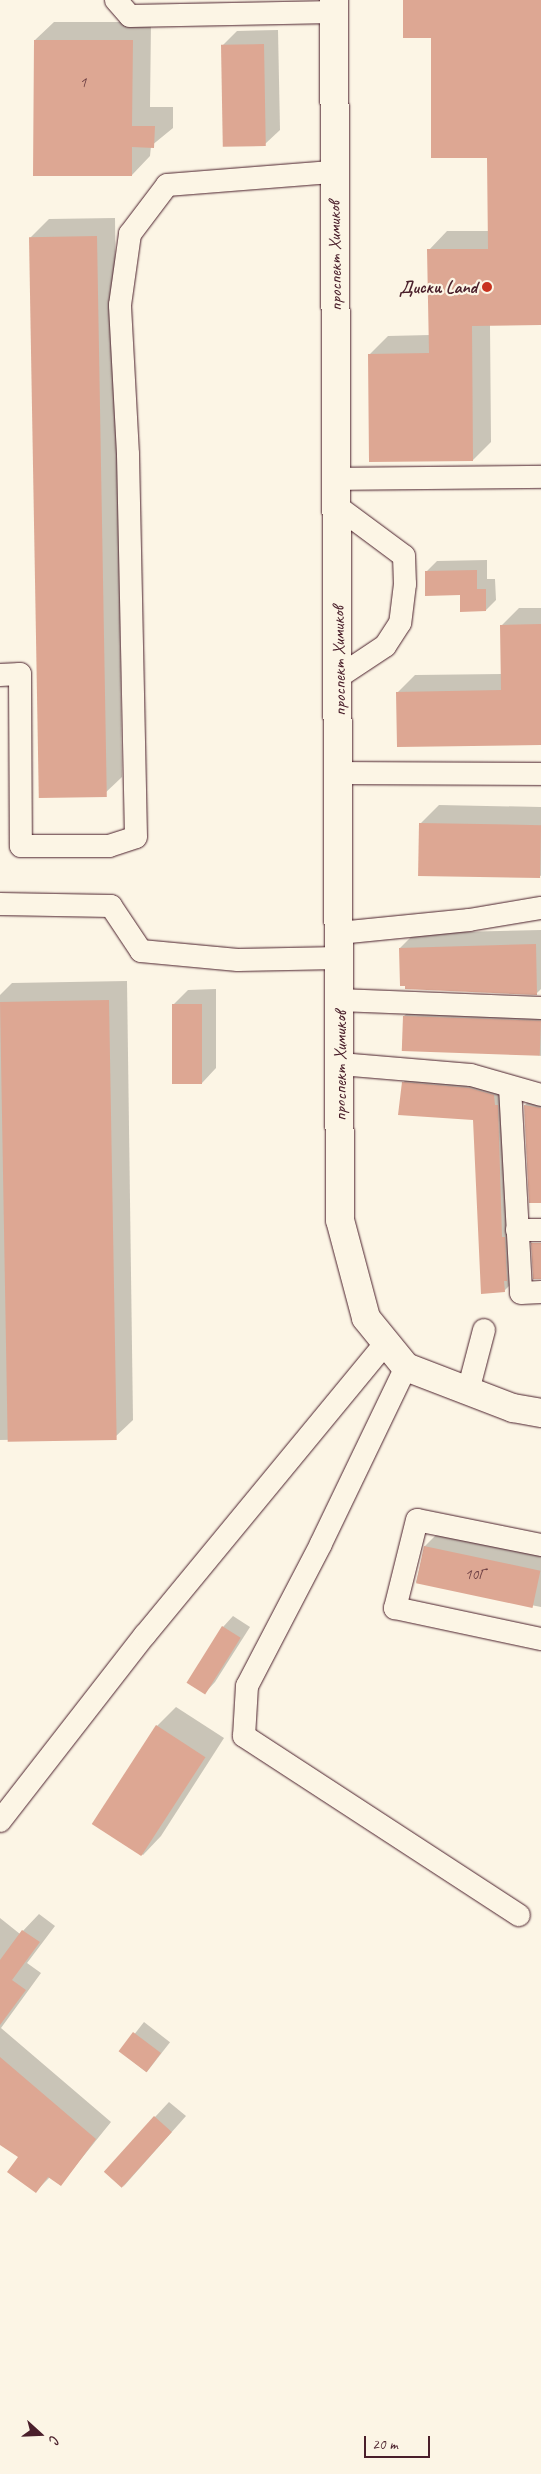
<!DOCTYPE html>
<meta charset="utf-8">
<style>
body{margin:0}
#map{position:relative;width:541px;height:2474px;overflow:hidden;background:#fcf5e5;font-family:Caveat,sans-serif}
div>[style]{position:absolute}
.shadow>*{inset:0;background:#0003;transform-origin:0 0}
.building>*{inset:0;background:#dda793;transform-origin:0 0}
.roads{filter:drop-shadow(0 0 1px #4a1f2b) drop-shadow(0 0 1px #4a1f2b)}
.minor>*{height:22px;margin:-11px;padding:0 11px;transform-origin:11px;border-radius:11px;background:#fcf5e5}
.major>*{height:28px;margin:-14px;padding:0 14px;transform-origin:14px;border-radius:14px;background:#fcf5e5}
.dots>*{width:14px;height:14px;translate:-50% -50%;box-sizing:border-box;border:2px solid #fcf5e5;border-radius:50%}
span{translate:-50% -50%;white-space:nowrap;text-align:center;line-height:1.15;-webkit-text-stroke:4.5px #fcf5e5;paint-order:stroke}
.number-label{font-size:15px;color:#6f4145}
.number-label span{-webkit-text-stroke-width:0}
.street-label{font-size:18px;color:#4a1f2b}
.poi-label{font-size:18px;color:#4a1f2b;font-weight:700}
.right{translate:-100% -50%;text-align:right}
.north{position:absolute;left:15px;top:2409px;width:50px;height:50px;-webkit-text-stroke:4px #fcf5e5;paint-order:stroke;rotate:110deg;font-size:14px;font-weight:700;line-height:20px;text-align:center;color:#4a1f2b}
.north::after{content:'';display:block;margin:auto;width:18px;height:22px;background:#4a1f2b;clip-path:polygon(50% 0,100% 100%,50% 72%,0 100%)}
.scale{position:absolute;left:364px;top:2436px;width:66px;height:22px;box-sizing:border-box;border:2px solid #4a1f2b;border-top:0;padding-left:6px;font-size:15px;line-height:18px;white-space:nowrap;color:#4a1f2b;-webkit-text-stroke:4px #fcf5e5;paint-order:stroke}
</style>
<div id="map">
<div class="shadow">
<i style="clip-path:polygon(404px 0,541px 0,541px 324px,490px 325px,491px 442px,473px 460px,370px 354px,388px 336px,430px 335px,429px 250px,447px 231px,489px 231px,489px 157px,432px 36px)"></i>
<i style="clip-path:polygon(54px 22px,151px 22px,150px 107px,173px 107px,173px 128px,151px 146px,150px 156px,132px 175px,35px 40px)"></i>
<i style="clip-path:polygon(278px 30px,280px 130px,265px 144px,222px 46px,237px 31px)"></i>
<i style="clip-path:polygon(115px 218px,122px 777px,103px 795px,30px 238px,49px 219px)"></i>
<i style="clip-path:polygon(487px 560px,487px 579px,495px 579px,496px 600px,486px 610px,426px 572px,437px 561px)"></i>
<i style="clip-path:polygon(519px 608px,541px 608px,541px 744px,397px 693px,415px 675px,502px 674px,501px 626px)"></i>
<i style="clip-path:polygon(439px 805px,541px 807px,541px 876px,420px 824px)"></i>
<i style="clip-path:polygon(541px 930px,541px 989px,537px 993px,400px 948px,415px 933px)"></i>
<i style="clip-path:polygon(127px 981px,133px 1420px,114px 1438px,0 1440px,0 995px,12px 983px)"></i>
<i style="clip-path:polygon(216px 989px,216px 1068px,202px 1083px,173px 1005px,188px 990px)"></i>
<i style="clip-path:polygon(423px 998px,541px 1001px,541px 1056px,404px 1016px)"></i>
<i style="clip-path:polygon(421px 1064px,513px 1087px,523px 1272px,504px 1291px,474px 1119px,403px 1083px)"></i>
<i style="clip-path:polygon(541px 1089px,541px 1202px,531px 1202px,525px 1105px)"></i>
<i style="clip-path:polygon(449px 1522px,541px 1541px,541px 1607px,416px 1582px,425px 1546px)"></i>
<i style="clip-path:polygon(233px 1616px,250px 1627px,215px 1682px,205px 1693px,223px 1627px)"></i>
<i style="clip-path:polygon(176px 1707px,224px 1738px,161px 1836px,143px 1855px,95px 1824px,157px 1726px)"></i>
<i style="clip-path:polygon(39px 1914px,55px 1926px,27px 1963px,41px 1973px,1px 2028px,111px 2122px,60px 2185px,50px 2177px,36px 2191px,19px 2157px,0 2143px,0 1918px,20px 1934px)"></i>
<i style="left:144px;top:2022px;width:33px;height:38px;rotate:38deg"></i>
<i style="clip-path:polygon(169px 2102px,186px 2116px,123px 2187px,155px 2117px)"></i>
</div>
<div class="building">
<i style="clip-path:polygon(403px 0,541px 0,541px 325px,472px 326px,473px 461px,369px 462px,368px 354px,429px 353px,427px 249px,488px 249px,487px 158px,431px 158px,431px 38px,403px 38px)"></i>
<i style="clip-path:polygon(34px 40px,133px 40px,132px 126px,155px 126px,154px 148px,132px 147px,132px 176px,33px 176px)"></i>
<i style="left:264px;top:44px;width:102px;height:43px;rotate:89deg"></i>
<i style="left:97px;top:236px;width:561px;height:68px;rotate:89deg"></i>
<i style="clip-path:polygon(477px 570px,477px 589px,486px 589px,486px 611px,460px 612px,460px 595px,425px 596px,425px 571px)"></i>
<i style="clip-path:polygon(541px 624px,541px 745px,397px 747px,396px 692px,501px 690px,500px 625px)"></i>
<i style="left:419px;top:823px;width:122px;height:53px;rotate:1deg"></i>
<i style="clip-path:polygon(536px 944px,537px 995px,405px 989px,405px 986px,400px 986px,399px 948px)"></i>
<i style="left:109px;top:1000px;width:440px;height:109px;rotate:89deg"></i>
<i style="left:172px;top:1004px;width:30px;height:80px"></i>
<i style="left:403px;top:1016px;width:138px;height:35px;rotate:2deg"></i>
<i style="clip-path:polygon(402px 1082px,469px 1088px,494px 1095px,495px 1105px,498px 1105px,502px 1237px,505px 1237px,507px 1281px,504px 1281px,505px 1292px,481px 1294px,473px 1120px,398px 1115px)"></i>
<i style="clip-path:polygon(524px 1105px,541px 1108px,541px 1203px,529px 1203px)"></i>
<i style="clip-path:polygon(531px 1243px,541px 1243px,541px 1279px,533px 1279px)"></i>
<i style="left:424px;top:1546px;width:119px;height:38px;rotate:12deg"></i>
<i style="left:222px;top:1626px;width:22px;height:67px;rotate:32deg"></i>
<i style="left:156px;top:1725px;width:59px;height:118px;rotate:33deg"></i>
<i style="clip-path:polygon(22px 1930px,40px 1942px,12px 1980px,26px 1990px,0 2025px,0 1960px)"></i>
<i style="left:133px;top:2032px;width:35px;height:24px;rotate:37deg"></i>
<i style="clip-path:polygon(0 2057px,96px 2139px,61px 2186px,48px 2177px,36px 2193px,7px 2172px,18px 2157px,0 2145px)"></i>
<i style="left:154px;top:2116px;width:24px;height:75px;rotate:42deg"></i>
</div>
<div class="roads">
<div class="minor">
<i style="left:116px;top:0;width:21px;rotate:49deg"></i>
<i style="left:130px;top:16px;width:204px;rotate:-1.1deg"></i>
<i style="left:338px;top:479px;width:203px;rotate:-0.6deg"></i>
<i style="left:338px;top:507px;width:82px;rotate:36.6deg"></i>
<i style="left:404px;top:556px;width:28px;rotate:88deg"></i>
<i style="left:405px;top:584px;width:39px;rotate:97deg"></i>
<i style="left:400px;top:623px;width:27px;rotate:123deg"></i>
<i style="left:385px;top:646px;width:54px;rotate:146.3deg"></i>
<i style="left:0;top:675px;width:20px;rotate:-3deg"></i>
<i style="left:20px;top:674px;width:172px;rotate:89.7deg"></i>
<i style="left:21px;top:846px;width:88px"></i>
<i style="left:109px;top:846px;width:28px;rotate:-18deg"></i>
<i style="left:136px;top:837px;width:383px;rotate:-91.2deg"></i>
<i style="left:128px;top:454px;width:149px;rotate:-93.1deg"></i>
<i style="left:120px;top:305px;width:72px;rotate:-82deg"></i>
<i style="left:130px;top:234px;width:61px;rotate:-52.9deg"></i>
<i style="left:167px;top:185px;width:168px;rotate:-4.5deg"></i>
<i style="left:341px;top:773px;width:200px;rotate:0.3deg"></i>
<i style="left:0;top:904px;width:111px;rotate:1deg"></i>
<i style="left:111px;top:906px;width:54px;rotate:56.3deg"></i>
<i style="left:141px;top:951px;width:97px;rotate:5.3deg"></i>
<i style="left:238px;top:960px;width:101px;rotate:-1.1deg"></i>
<i style="left:339px;top:933px;width:131px;rotate:-5.7deg"></i>
<i style="left:469px;top:920px;width:73px;rotate:-9.5deg"></i>
<i style="left:339px;top:1000px;width:202px;rotate:2.3deg"></i>
<i style="left:340px;top:1064px;width:131px;rotate:4.8deg"></i>
<i style="left:471px;top:1075px;width:73px;rotate:15.9deg"></i>
<i style="left:510px;top:1087px;width:206px;rotate:86.9deg"></i>
<i style="left:521px;top:1293px;width:20px;rotate:-3deg"></i>
<i style="left:517px;top:1230px;width:24px"></i>
<i style="left:406px;top:1367px;width:196px;rotate:115.7deg"></i>
<i style="left:321px;top:1544px;width:160px;rotate:117.5deg"></i>
<i style="left:247px;top:1686px;width:50px;rotate:93.4deg"></i>
<i style="left:244px;top:1736px;width:328px;rotate:33.1deg"></i>
<i style="left:468px;top:1391px;width:63px;rotate:-75.3deg"></i>
<i style="left:541px;top:1545px;width:126px;rotate:-168.6deg"></i>
<i style="left:417px;top:1520px;width:91px;rotate:104deg"></i>
<i style="left:395px;top:1608px;width:149px;rotate:12deg"></i>
<i style="left:0;top:1821px;width:236px;rotate:-52.1deg"></i>
<i style="left:145px;top:1635px;width:379px;rotate:-50.5deg"></i>
</div>
<div class="major">
<i style="left:334px;top:0;width:1220px;rotate:89.72deg"></i>
<i style="left:340px;top:1220px;width:101px;rotate:75.1deg"></i>
<i style="left:366px;top:1318px;width:63px;rotate:50.8deg"></i>
<i style="left:406px;top:1367px;width:115px;rotate:21deg"></i>
<i style="left:513px;top:1408px;width:28px;rotate:10deg"></i>
</div>
</div>
<div class="dots">
<i style="left:487px;top:287px;background:#c8321e"></i>
</div>
<div class="number-label">
<span style="left:83px;top:83px">1</span>
<span style="left:475px;top:1575px">10Г</span>
</div>
<div class="street-label">
<span style="left:335px;top:256px;rotate:-91deg">проспект Химиков</span>
<span style="left:339px;top:661px;rotate:-91deg">проспект Химиков</span>
<span style="left:340px;top:1066px;rotate:-90deg">проспект Химиков</span>
</div>
<div class="poi-label">
<span class="right" style="left:477px;top:287px">Диски Land</span>
</div>
<div class="north">С</div>
<div class="scale">20 m</div>
</div>
